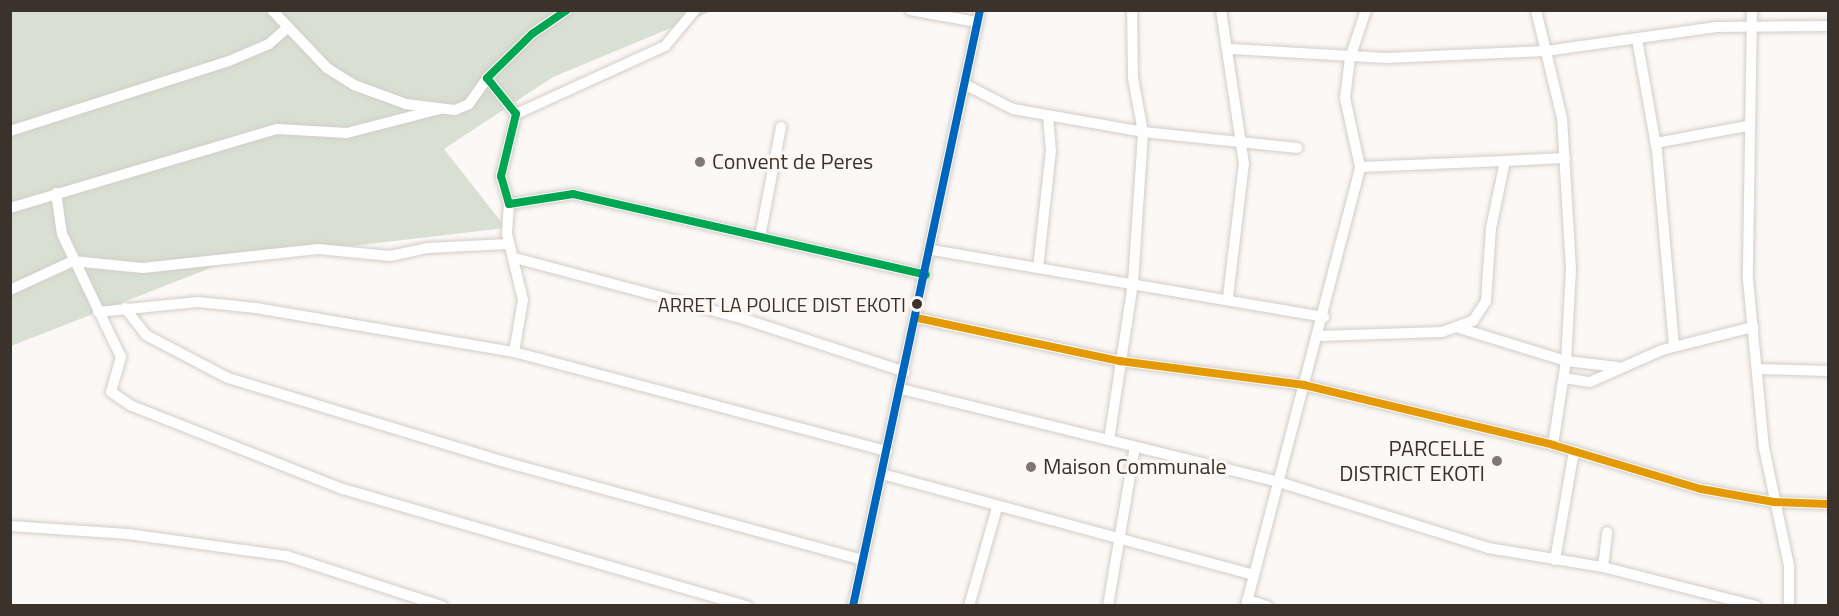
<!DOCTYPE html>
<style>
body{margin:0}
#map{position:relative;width:1839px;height:616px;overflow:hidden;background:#fbf8f6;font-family:"Titillium Web",sans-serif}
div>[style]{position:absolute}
.green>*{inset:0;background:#d9e0d3}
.roads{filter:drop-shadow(0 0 2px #d2cdc8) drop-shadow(0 0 2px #d2cdc8)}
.minor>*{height:10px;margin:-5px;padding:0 5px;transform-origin:5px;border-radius:5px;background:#fefefe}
.bus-1>*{height:8px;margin:-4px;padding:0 4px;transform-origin:4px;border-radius:4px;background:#00a651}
.bus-2>*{height:8px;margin:-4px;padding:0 4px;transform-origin:4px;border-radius:4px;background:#e49a04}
.bus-3>*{height:8px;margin:-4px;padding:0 4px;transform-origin:4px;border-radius:4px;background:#0065bd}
.dots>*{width:16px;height:16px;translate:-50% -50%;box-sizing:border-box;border:3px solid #fdf8f4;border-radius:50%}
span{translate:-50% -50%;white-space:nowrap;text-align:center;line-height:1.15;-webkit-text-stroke:6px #fdf8f4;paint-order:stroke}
.bus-label{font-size:20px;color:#3b322b}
.right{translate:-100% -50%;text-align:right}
.poi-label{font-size:22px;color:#3b322b}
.left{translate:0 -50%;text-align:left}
.frame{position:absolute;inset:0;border:12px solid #3b322b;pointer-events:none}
</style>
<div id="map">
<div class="green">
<i style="clip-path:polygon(11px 11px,712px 11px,553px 77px,444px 149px,506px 228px,231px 260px,11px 346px)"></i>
</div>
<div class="roads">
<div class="minor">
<i style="left:272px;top:10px;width:80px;rotate:46.5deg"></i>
<i style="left:327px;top:68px;width:32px;rotate:32deg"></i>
<i style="left:354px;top:85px;width:55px;rotate:20.1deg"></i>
<i style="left:406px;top:104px;width:49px;rotate:7deg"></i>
<i style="left:455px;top:110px;width:15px;rotate:-23deg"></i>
<i style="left:469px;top:104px;width:32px;rotate:-55deg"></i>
<i style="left:567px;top:10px;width:42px;rotate:145.6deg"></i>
<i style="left:532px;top:34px;width:63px;rotate:135.6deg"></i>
<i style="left:487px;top:78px;width:46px;rotate:51.1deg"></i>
<i style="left:516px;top:114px;width:64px;rotate:103.6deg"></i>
<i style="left:501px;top:176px;width:29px;rotate:74deg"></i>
<i style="left:509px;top:204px;width:65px;rotate:-8.9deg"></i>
<i style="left:573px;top:194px;width:362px;rotate:12.9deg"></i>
<i style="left:910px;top:10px;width:68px;rotate:10.2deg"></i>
<i style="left:1221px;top:10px;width:155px;rotate:81.5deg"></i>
<i style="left:1244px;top:163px;width:136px;rotate:96.8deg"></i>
<i style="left:1536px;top:10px;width:111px;rotate:76.5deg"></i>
<i style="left:1562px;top:118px;width:151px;rotate:86.6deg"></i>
<i style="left:1571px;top:269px;width:92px;rotate:93.1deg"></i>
<i style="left:1566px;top:361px;width:85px;rotate:98.8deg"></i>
<i style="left:1752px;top:10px;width:269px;rotate:90.9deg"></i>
<i style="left:1748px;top:279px;width:170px;rotate:84.6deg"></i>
<i style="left:1764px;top:448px;width:121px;rotate:78deg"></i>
<i style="left:1789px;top:566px;width:40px;rotate:90deg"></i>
<i style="left:1637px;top:39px;width:114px;rotate:79.9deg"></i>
<i style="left:1657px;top:151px;width:196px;rotate:85deg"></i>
<i style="left:1231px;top:49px;width:155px;rotate:3.3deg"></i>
<i style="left:1386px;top:58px;width:160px;rotate:-2.5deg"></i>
<i style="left:1546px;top:51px;width:172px;rotate:-8deg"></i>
<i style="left:1716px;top:27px;width:112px;rotate:-0.5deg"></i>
<i style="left:966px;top:85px;width:53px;rotate:27.1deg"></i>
<i style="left:1013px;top:109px;width:132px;rotate:10deg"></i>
<i style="left:1143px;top:132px;width:155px;rotate:5.9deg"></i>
<i style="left:516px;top:114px;width:164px;rotate:-24.5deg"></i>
<i style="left:665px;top:46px;width:47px;rotate:-50.2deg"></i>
<i style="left:10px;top:131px;width:230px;rotate:-17.7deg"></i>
<i style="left:229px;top:61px;width:43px;rotate:-23deg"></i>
<i style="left:269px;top:44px;width:24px;rotate:-42deg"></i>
<i style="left:1656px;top:143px;width:93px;rotate:-10.6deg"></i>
<i style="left:1360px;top:167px;width:145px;rotate:-2.4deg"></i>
<i style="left:56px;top:193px;width:41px;rotate:81.7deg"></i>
<i style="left:62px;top:234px;width:136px;rotate:64.4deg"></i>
<i style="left:121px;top:357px;width:36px;rotate:106deg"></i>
<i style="left:111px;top:392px;width:25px;rotate:34deg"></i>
<i style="left:132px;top:406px;width:227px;rotate:21.5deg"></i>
<i style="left:343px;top:489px;width:421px;rotate:16.2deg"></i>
<i style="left:509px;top:204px;width:30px;rotate:94deg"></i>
<i style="left:507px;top:234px;width:68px;rotate:76.4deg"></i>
<i style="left:523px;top:300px;width:53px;rotate:99.8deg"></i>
<i style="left:10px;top:208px;width:278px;rotate:-16.5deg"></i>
<i style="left:277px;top:129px;width:70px;rotate:3.3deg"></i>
<i style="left:347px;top:133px;width:95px;rotate:-14.6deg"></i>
<i style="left:760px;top:237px;width:112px;rotate:-79.2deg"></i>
<i style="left:932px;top:250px;width:398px;rotate:9.7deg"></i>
<i style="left:515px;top:258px;width:237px;rotate:14.9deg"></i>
<i style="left:744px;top:319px;width:169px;rotate:18.2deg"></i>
<i style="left:1038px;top:268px;width:118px;rotate:-83.7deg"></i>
<i style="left:1051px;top:151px;width:36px;rotate:-95deg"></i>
<i style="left:10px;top:290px;width:69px;rotate:-24.7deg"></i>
<i style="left:73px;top:261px;width:70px;rotate:5.7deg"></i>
<i style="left:143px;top:268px;width:176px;rotate:-6.2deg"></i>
<i style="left:318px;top:249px;width:72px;rotate:5.6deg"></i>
<i style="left:390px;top:256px;width:39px;rotate:-12deg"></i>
<i style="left:428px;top:248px;width:80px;rotate:-2.9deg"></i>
<i style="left:125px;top:308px;width:34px;rotate:52deg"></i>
<i style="left:146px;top:335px;width:93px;rotate:27.7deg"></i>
<i style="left:228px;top:378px;width:285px;rotate:16.9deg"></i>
<i style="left:501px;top:461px;width:375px;rotate:15.3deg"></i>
<i style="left:98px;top:312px;width:100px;rotate:-5.7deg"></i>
<i style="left:198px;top:302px;width:58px;rotate:5.9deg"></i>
<i style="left:256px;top:308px;width:262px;rotate:9.7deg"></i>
<i style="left:514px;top:352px;width:386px;rotate:14.9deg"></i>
<i style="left:917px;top:318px;width:208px;rotate:12deg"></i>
<i style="left:1120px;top:361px;width:186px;rotate:7.4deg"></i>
<i style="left:1304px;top:385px;width:256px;rotate:13.5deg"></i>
<i style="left:1553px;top:445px;width:154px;rotate:16.6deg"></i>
<i style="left:1701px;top:489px;width:74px;rotate:10.1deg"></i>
<i style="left:1774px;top:502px;width:54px;rotate:2.1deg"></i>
<i style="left:1459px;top:328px;width:112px;rotate:17.1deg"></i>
<i style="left:1566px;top:361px;width:52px;rotate:6.6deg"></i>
<i style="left:1318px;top:336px;width:124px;rotate:-1.8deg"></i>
<i style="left:1442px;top:332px;width:33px;rotate:-20deg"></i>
<i style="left:1473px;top:321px;width:24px;rotate:-57deg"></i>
<i style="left:1486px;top:301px;width:73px;rotate:-86.1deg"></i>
<i style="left:1491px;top:228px;width:68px;rotate:-78.2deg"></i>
<i style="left:1505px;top:161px;width:60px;rotate:-2.9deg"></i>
<i style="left:1759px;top:369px;width:69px;rotate:1.7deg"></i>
<i style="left:1564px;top:378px;width:26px;rotate:9deg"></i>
<i style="left:1590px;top:382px;width:79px;rotate:-24deg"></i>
<i style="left:1662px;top:350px;width:94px;rotate:-14.2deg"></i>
<i style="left:901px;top:389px;width:389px;rotate:13.8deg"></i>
<i style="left:1279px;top:482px;width:219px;rotate:17.5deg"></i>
<i style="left:1488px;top:548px;width:117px;rotate:9.4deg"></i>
<i style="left:1603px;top:567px;width:158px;rotate:14.3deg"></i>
<i style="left:1109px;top:440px;width:159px;rotate:-81.3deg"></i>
<i style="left:1133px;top:283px;width:151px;rotate:-86.2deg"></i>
<i style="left:1143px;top:132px;width:55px;rotate:-100.5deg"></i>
<i style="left:1133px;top:78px;width:68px;rotate:-90.8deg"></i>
<i style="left:882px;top:474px;width:385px;rotate:15.2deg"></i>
<i style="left:10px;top:526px;width:118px;rotate:3.9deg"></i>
<i style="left:128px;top:534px;width:161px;rotate:7.9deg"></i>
<i style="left:287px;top:556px;width:163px;rotate:17.9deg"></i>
<i style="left:1555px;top:560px;width:111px;rotate:-80.1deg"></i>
<i style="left:1603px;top:567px;width:35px;rotate:-83deg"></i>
<i style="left:1247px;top:600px;width:21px;rotate:17deg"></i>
<i style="left:853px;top:606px;width:609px;rotate:-77.97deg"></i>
<i style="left:969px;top:606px;width:102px;rotate:-74.1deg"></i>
<i style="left:1108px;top:606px;width:161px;rotate:-80.4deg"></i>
<i style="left:1246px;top:606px;width:454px;rotate:-75.4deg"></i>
<i style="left:1360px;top:167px;width:71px;rotate:-102.3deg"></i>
<i style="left:1345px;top:98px;width:40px;rotate:-82.9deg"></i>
<i style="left:1350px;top:58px;width:51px;rotate:-71.6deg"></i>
</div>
</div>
<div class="bus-1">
<i style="left:567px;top:10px;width:42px;rotate:145.6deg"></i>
<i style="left:532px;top:34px;width:63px;rotate:135.6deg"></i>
<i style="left:487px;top:78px;width:46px;rotate:51.1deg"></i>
<i style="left:516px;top:114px;width:64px;rotate:103.6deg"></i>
<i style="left:501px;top:176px;width:29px;rotate:74deg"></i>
<i style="left:509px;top:204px;width:65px;rotate:-8.9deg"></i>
<i style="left:573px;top:194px;width:362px;rotate:12.9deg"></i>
</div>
<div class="bus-2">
<i style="left:917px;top:318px;width:208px;rotate:12deg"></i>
<i style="left:1120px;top:361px;width:186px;rotate:7.4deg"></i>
<i style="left:1304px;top:385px;width:256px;rotate:13.5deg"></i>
<i style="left:1553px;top:445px;width:154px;rotate:16.6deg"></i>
<i style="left:1701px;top:489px;width:74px;rotate:10.1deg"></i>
<i style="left:1774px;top:502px;width:54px;rotate:2.1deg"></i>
</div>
<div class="bus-3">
<i style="left:853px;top:606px;width:609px;rotate:-77.97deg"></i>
</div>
<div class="dots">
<i style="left:700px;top:162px;background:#7e7772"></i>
<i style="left:917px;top:304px;background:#3b322b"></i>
<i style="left:1497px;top:461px;background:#7e7772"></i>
<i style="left:1031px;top:467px;background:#7e7772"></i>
</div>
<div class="bus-label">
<span class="right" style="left:906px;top:304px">ARRET LA POLICE DIST EKOTI</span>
</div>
<div class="poi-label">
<span class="left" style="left:712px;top:162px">Convent de Peres</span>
<span class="right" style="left:1485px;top:461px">PARCELLE<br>DISTRICT EKOTI</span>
<span class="left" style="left:1043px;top:467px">Maison Communale</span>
</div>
<div class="frame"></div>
</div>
